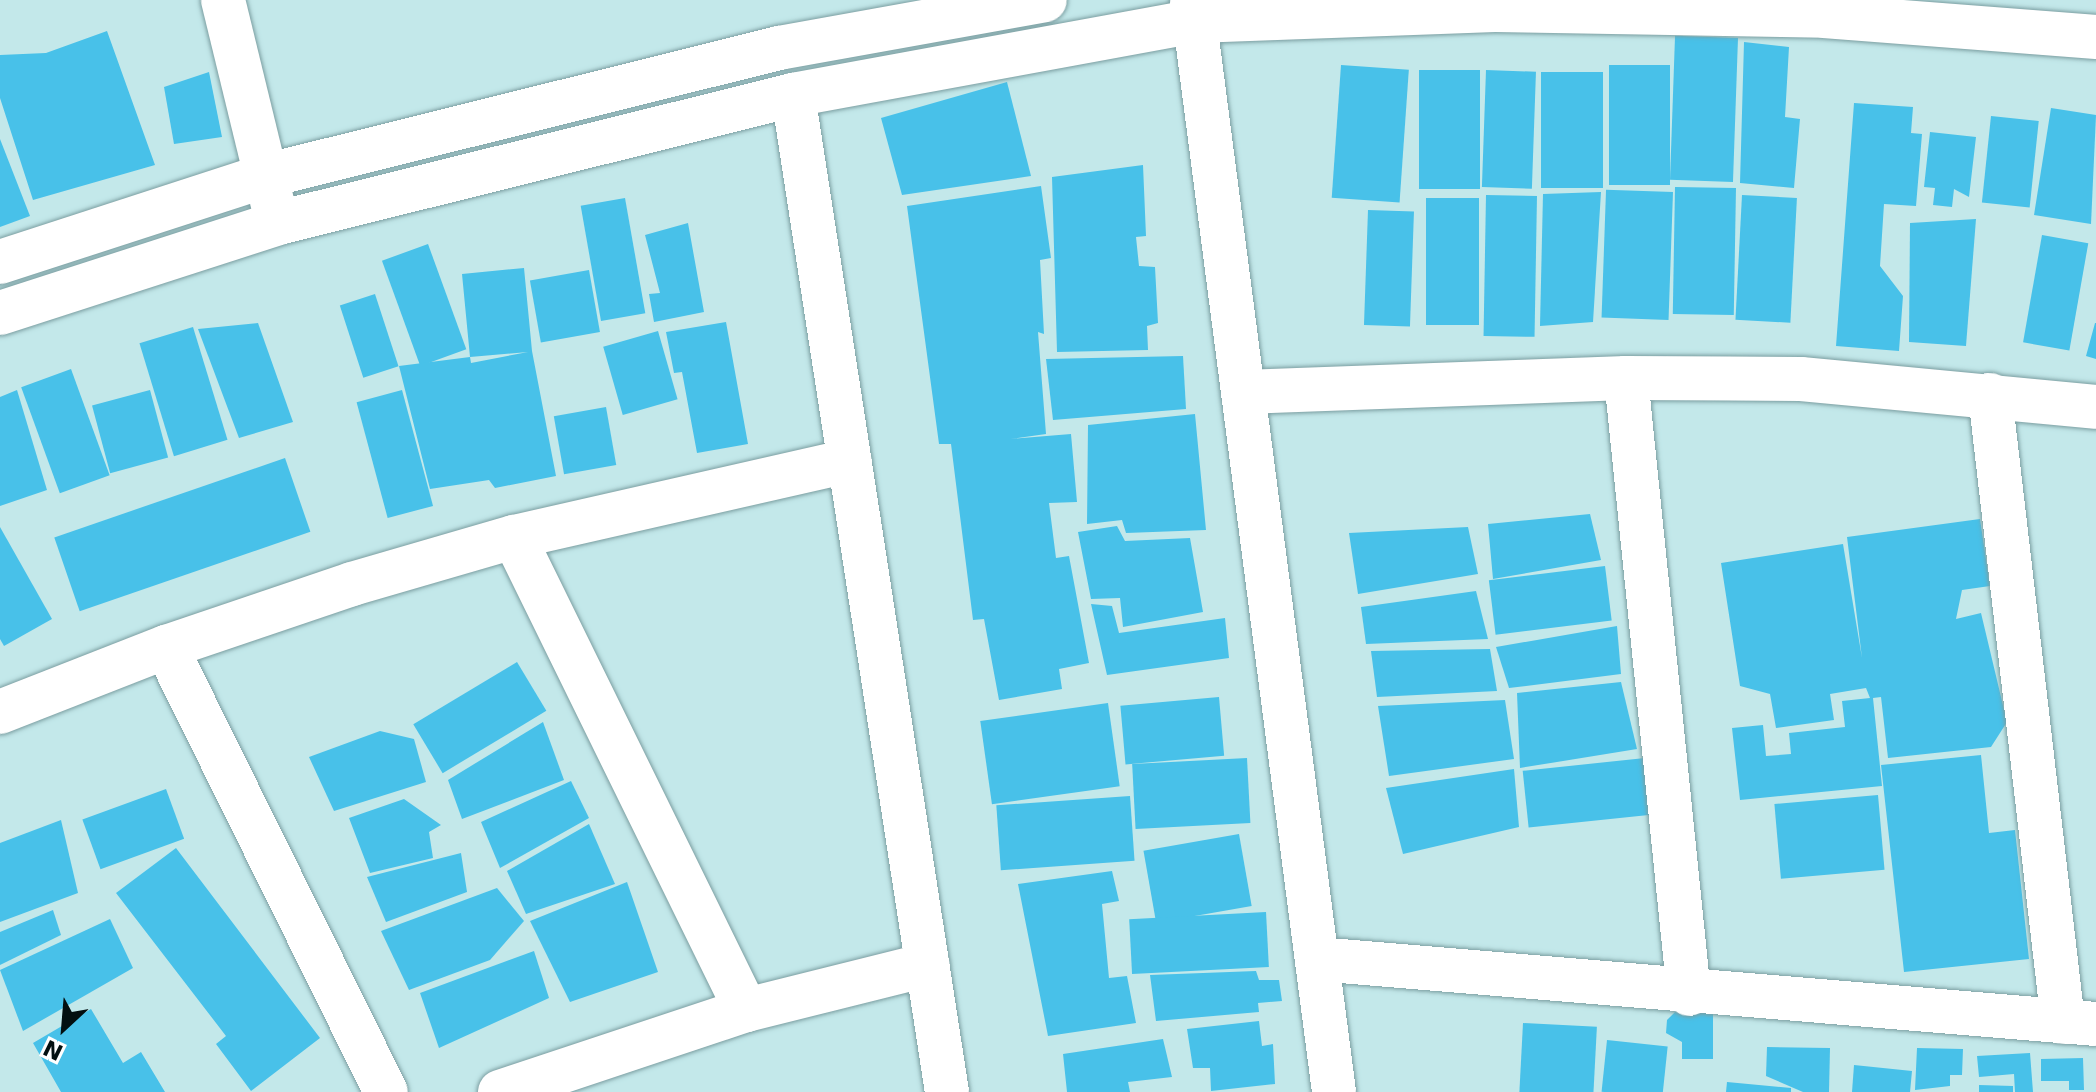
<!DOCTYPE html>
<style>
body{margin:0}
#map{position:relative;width:2096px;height:1092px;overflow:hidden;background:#c3e8ea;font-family:"DejaVu Sans",sans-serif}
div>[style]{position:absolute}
.building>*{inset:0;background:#48c1e9;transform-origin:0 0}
.roads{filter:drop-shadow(0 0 2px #7b9ea1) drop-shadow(0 0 2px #7b9ea1)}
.minor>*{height:44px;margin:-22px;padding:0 22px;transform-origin:22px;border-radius:22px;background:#fff}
span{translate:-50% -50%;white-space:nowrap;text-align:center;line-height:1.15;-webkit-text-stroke:8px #fff;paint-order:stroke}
.north{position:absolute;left:24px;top:988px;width:80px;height:80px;-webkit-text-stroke:6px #fff;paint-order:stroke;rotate:206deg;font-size:22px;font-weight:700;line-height:32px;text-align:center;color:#030f10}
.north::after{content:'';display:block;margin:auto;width:28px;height:36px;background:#030f10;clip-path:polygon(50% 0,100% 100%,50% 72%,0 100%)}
</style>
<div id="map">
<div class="building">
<i style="clip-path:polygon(107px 31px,155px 165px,33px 200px,0 98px,0 55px,46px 53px)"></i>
<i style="left:1738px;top:38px;width:144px;height:63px;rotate:92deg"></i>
<i style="clip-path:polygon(1744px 42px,1789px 47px,1785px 117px,1800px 119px,1794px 188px,1740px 183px)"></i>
<i style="left:1341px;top:65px;width:68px;height:133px;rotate:4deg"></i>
<i style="left:1670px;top:65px;width:120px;height:61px;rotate:90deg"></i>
<i style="left:1419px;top:70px;width:61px;height:119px"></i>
<i style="left:1486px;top:70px;width:50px;height:117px;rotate:2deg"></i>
<i style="clip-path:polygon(209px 72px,222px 137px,174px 144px,164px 87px)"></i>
<i style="left:1603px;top:72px;width:116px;height:62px;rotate:90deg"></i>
<i style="clip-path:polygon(1007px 82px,1031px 176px,902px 195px,881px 118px)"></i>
<i style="clip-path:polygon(1854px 103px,1913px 107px,1911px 133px,1922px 134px,1916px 206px,1884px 204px,1880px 266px,1903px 296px,1899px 351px,1836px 346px)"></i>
<i style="clip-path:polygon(2051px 108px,2096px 115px,2091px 224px,2034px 215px)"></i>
<i style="left:1991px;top:116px;width:48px;height:87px;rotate:6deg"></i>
<i style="clip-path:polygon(1930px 132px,1976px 137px,1969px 197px,1954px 189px,1952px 207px,1933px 205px,1935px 188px,1924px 187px)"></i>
<i style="clip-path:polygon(0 139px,30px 216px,0 227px)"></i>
<i style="clip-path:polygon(1143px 165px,1146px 236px,1136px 237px,1139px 266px,1155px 267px,1158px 323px,1147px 326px,1148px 350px,1057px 352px,1052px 177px)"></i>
<i style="clip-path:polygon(1041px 186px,1051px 258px,1040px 260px,1044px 334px,1038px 332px,1046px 434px,1010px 439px,1071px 434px,1077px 502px,1049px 503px,1056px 558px,1069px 556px,1089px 663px,1059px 669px,1062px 689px,999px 700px,984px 619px,973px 620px,951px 444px,939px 444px,907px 206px)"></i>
<i style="left:1675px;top:187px;width:61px;height:127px;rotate:1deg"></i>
<i style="clip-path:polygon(1601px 192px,1593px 322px,1540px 326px,1543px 194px)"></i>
<i style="left:1673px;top:192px;width:128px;height:67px;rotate:92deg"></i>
<i style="left:1486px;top:195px;width:51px;height:141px;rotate:1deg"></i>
<i style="left:1742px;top:195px;width:55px;height:125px;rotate:3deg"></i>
<i style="left:625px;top:198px;width:117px;height:45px;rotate:80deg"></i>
<i style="left:1426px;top:198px;width:53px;height:127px"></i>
<i style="left:1368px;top:210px;width:46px;height:115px;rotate:2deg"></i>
<i style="clip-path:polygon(1976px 219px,1966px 346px,1909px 342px,1910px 223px)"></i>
<i style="clip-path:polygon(688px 223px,704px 312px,654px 322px,649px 294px,660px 293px,645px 235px)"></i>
<i style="left:2042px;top:235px;width:47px;height:109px;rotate:10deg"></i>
<i style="left:428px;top:244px;width:112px;height:49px;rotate:70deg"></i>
<i style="clip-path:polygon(524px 268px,532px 351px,556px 476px,495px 488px,489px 480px,430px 489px,399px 366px,470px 357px,471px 363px,528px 352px,470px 357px,462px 274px)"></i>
<i style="left:589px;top:270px;width:63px;height:60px;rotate:80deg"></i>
<i style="left:375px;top:294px;width:76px;height:37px;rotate:72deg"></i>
<i style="clip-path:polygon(726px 322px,748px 444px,697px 453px,682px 372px,674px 373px,666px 332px)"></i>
<i style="clip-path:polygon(258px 323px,293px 422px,239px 438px,198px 329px)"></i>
<i style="clip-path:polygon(2095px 323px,2096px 323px,2096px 359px,2086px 356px)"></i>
<i style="left:193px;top:327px;width:118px;height:56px;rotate:73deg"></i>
<i style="left:658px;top:331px;width:71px;height:57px;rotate:74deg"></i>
<i style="clip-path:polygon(1183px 356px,1186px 409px,1053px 420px,1046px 359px)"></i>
<i style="left:71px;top:369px;width:113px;height:53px;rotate:70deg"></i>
<i style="clip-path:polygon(17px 390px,47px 490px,0 506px,0 397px)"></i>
<i style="left:150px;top:390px;width:70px;height:60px;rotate:75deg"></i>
<i style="left:402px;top:390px;width:120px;height:47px;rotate:75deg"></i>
<i style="left:606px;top:407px;width:59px;height:53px;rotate:80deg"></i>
<i style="clip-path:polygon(1195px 414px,1206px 530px,1126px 533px,1122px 520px,1087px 524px,1088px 425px)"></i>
<i style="left:285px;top:458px;width:78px;height:244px;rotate:71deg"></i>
<i style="clip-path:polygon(1590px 514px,1601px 560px,1493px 579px,1488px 524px)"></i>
<i style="clip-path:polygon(1980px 519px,1990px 586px,1962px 590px,1956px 619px,1981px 613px,2007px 722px,1991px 747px,1888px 758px,1881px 697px,1873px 698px,1882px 786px,1740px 800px,1732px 728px,1763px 725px,1766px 756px,1791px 754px,1789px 733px,1845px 727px,1842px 701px,1870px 698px,1866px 688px,1830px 694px,1834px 720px,1776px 728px,1770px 694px,1740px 686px,1721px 563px,1843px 544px,1862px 658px,1847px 537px)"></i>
<i style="clip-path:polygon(1117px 526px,1125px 541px,1190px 538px,1203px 612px,1123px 627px,1120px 598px,1091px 599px,1078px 532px)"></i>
<i style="clip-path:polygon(0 527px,52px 619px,4px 646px,0 639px)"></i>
<i style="clip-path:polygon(1468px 527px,1478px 574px,1358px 594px,1349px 533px)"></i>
<i style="left:1605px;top:566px;width:55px;height:117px;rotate:83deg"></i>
<i style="clip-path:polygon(1476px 591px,1488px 639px,1366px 644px,1361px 607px)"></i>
<i style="clip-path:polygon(1091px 604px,1112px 606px,1119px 633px,1225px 618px,1229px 658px,1107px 675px)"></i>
<i style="clip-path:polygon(1617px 626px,1621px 674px,1509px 688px,1496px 647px)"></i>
<i style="clip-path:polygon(1490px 649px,1497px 691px,1377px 697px,1371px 651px)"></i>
<i style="left:517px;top:662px;width:57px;height:121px;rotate:59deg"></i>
<i style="clip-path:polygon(1621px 682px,1637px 749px,1520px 768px,1517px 693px)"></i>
<i style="left:1219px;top:697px;width:59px;height:99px;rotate:85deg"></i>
<i style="clip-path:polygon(1505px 700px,1514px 759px,1389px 776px,1378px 706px)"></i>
<i style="left:1108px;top:703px;width:84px;height:129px;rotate:82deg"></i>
<i style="clip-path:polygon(543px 722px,564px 780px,462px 819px,448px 780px)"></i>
<i style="clip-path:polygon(380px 731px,414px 739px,426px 782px,334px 811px,309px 757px)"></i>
<i style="clip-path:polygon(1981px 755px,1989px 833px,2015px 830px,2029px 959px,1904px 972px,1881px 765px)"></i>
<i style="left:1247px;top:758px;width:65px;height:115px;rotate:87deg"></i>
<i style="left:1645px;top:758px;width:57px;height:123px;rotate:84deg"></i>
<i style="clip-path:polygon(1514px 769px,1519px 827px,1403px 854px,1386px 788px)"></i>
<i style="clip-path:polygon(571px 781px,589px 818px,500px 868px,481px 822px)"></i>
<i style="left:166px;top:789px;width:53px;height:89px;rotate:70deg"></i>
<i style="left:1878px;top:795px;width:75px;height:104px;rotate:85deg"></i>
<i style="left:1130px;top:796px;width:65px;height:134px;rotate:86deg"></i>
<i style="clip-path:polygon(404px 799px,441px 825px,429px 832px,433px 858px,370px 873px,349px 818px)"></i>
<i style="clip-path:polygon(61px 820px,78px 893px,0 922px,0 843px)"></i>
<i style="clip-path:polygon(589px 824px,615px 884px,526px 914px,507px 871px)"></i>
<i style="left:1239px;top:834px;width:73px;height:97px;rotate:80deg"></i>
<i style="clip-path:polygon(176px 848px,320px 1038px,251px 1091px,216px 1044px,226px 1036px,116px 893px)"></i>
<i style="clip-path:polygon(461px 853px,467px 892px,386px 922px,367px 877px)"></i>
<i style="clip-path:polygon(1112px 871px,1119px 901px,1102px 904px,1109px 978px,1127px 976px,1136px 1023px,1048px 1036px,1018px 884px)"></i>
<i style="clip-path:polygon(627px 882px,658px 972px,570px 1002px,530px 921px)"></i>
<i style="clip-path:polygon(497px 888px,524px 921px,490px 960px,409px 990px,381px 931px)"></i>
<i style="clip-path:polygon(53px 910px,61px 935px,0 965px,0 932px)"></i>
<i style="left:1266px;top:912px;width:55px;height:137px;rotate:87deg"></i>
<i style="clip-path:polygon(110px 919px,133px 968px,23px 1031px,0 970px)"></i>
<i style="clip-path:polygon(534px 951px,549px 998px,439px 1048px,420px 993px)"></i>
<i style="clip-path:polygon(1256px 971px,1259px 980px,1279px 980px,1282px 1001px,1258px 1003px,1259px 1012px,1156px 1021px,1150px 975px)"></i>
<i style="clip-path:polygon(1713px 1006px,1713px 1059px,1682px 1059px,1682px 1042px,1666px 1033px,1667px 1020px,1680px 1007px)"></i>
<i style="clip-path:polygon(91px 1009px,123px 1063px,141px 1052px,165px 1092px,61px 1092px,33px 1043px)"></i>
<i style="clip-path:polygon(1259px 1021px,1262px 1046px,1273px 1044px,1275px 1084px,1211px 1091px,1210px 1068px,1193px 1068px,1187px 1029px)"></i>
<i style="left:1523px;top:1023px;width:74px;height:69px;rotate:3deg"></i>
<i style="clip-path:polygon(1163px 1039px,1172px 1077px,1128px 1082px,1130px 1092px,1067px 1092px,1063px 1054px)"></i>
<i style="left:1607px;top:1040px;width:61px;height:52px;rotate:6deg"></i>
<i style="clip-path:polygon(1767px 1047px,1830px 1048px,1829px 1092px,1803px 1092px,1766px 1076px)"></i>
<i style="clip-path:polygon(1917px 1048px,1963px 1049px,1962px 1075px,1950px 1075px,1950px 1086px,1915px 1090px)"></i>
<i style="clip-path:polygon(2030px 1053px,2033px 1092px,2015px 1092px,2014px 1074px,1979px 1077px,1977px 1056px)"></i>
<i style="clip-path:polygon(2083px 1058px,2084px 1090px,2069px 1090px,2069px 1081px,2041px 1081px,2041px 1059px)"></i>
<i style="clip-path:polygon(1854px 1065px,1912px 1071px,1910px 1092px,1852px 1092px)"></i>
<i style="clip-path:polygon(1727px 1082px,1791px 1088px,1791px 1092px,1726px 1092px)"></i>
<i style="clip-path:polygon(1979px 1085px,2013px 1086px,2013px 1092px,1979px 1092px)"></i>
</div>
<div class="roads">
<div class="minor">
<i style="left:223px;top:0;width:211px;rotate:76.3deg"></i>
<i style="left:1192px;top:0;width:1101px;rotate:82.59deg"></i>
<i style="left:793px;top:95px;width:1009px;rotate:81.22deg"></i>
<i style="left:0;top:262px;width:279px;rotate:-18deg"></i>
<i style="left:265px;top:176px;width:530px;rotate:-13.98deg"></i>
<i style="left:779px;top:48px;width:270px;rotate:-10.2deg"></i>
<i style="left:0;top:313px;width:292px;rotate:-17.9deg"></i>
<i style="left:278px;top:223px;width:531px;rotate:-13.96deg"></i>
<i style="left:793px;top:95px;width:409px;rotate:-10.4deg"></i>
<i style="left:1195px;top:21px;width:300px;rotate:-2.1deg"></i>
<i style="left:1495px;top:10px;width:329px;rotate:1deg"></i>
<i style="left:1824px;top:16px;width:273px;rotate:4.4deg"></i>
<i style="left:1626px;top:378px;width:619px;rotate:84.16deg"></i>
<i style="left:1243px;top:392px;width:383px;rotate:-2.1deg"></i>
<i style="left:1626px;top:378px;width:175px;rotate:0.3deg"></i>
<i style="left:1801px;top:379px;width:296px;rotate:5.4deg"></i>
<i style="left:1990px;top:395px;width:631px;rotate:83.36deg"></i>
<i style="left:514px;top:537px;width:527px;rotate:63.87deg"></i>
<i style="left:166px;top:647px;width:496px;rotate:63.7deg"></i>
<i style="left:0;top:712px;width:178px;rotate:-21.4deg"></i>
<i style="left:166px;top:647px;width:196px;rotate:-18.7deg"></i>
<i style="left:352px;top:584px;width:169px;rotate:-16.2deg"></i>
<i style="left:514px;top:537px;width:344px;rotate:-12.8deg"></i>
<i style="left:1317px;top:959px;width:782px;rotate:4.77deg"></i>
<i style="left:500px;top:1092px;width:259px;rotate:-18.4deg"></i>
<i style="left:746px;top:1010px;width:187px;rotate:-14deg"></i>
</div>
</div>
<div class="north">N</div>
</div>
